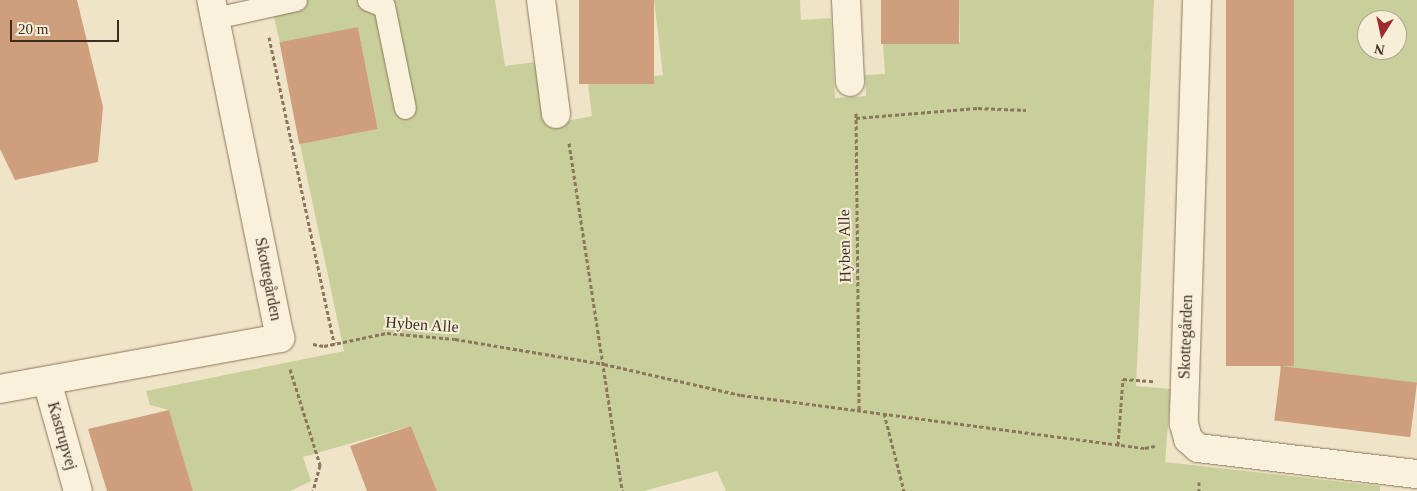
<!DOCTYPE html>
<meta charset="utf-8">
<style>
body{margin:0}
#map{position:relative;width:1417px;height:491px;overflow:hidden;background:#f0e4c8;font-family:Georgia,serif}
div>[style]{position:absolute}
.green>*{inset:0;background:#c9cf9b}
.building>*{inset:0;background:#cf9f7d;transform-origin:0 0}
.path>*{height:3px;margin-top:-1.5px;transform-origin:0;background:repeating-linear-gradient(90deg,#8d765c 0 4px,transparent 0 6.5px)}
.roads{filter:drop-shadow(0 0 1px #8d765c) drop-shadow(0 0 1px #8d765c)}
.service>*{height:21px;margin:-10.5px;padding:0 10.5px;transform-origin:10.5px;border-radius:10.5px;background:#faf1dc}
.minor>*{height:28px;margin:-14px;padding:0 14px;transform-origin:14px;border-radius:14px;background:#faf1dc}
span{translate:-50% -50%;white-space:nowrap;text-align:center;line-height:1.15;-webkit-text-stroke:4px #f7eed8;paint-order:stroke}
.street-label{font-size:16px;color:#3d2e20}
.north{position:absolute;left:1357px;top:10px;width:50px;height:50px;box-sizing:border-box;background:#f7eed8;border:1px solid #ada18e;border-radius:50%;rotate:190deg;font-size:14px;font-weight:700;line-height:20px;text-align:center;color:#3d2e20}
.north::after{content:'';display:block;margin:auto;width:18px;height:22px;background:#9e2a2b;clip-path:polygon(50% 0,100% 100%,50% 72%,0 100%)}
.scale{position:absolute;left:10px;top:20px;width:109px;height:22px;box-sizing:border-box;border:2px solid #3d2e20;border-top:0;padding-left:6px;font-size:15px;line-height:18px;white-space:nowrap;color:#3d2e20;-webkit-text-stroke:4px #f7eed8;paint-order:stroke}
</style>
<div id="map">
<div class="green">
<i style="clip-path:polygon(270px 0,495px 0,505px 66px,536px 62px,546px 125px,592px 116px,588px 84px,663px 75px,654px 0,800px 0,801px 20px,831px 18px,835px 98px,866px 96px,865px 75px,885px 74px,883px 44px,960px 42px,959px 0,1154px 0,1136px 386px,1171px 389px,1165px 462px,1380px 486px,1380px 491px,726px 491px,717px 471px,644px 491px,437px 491px,411px 426px,303px 457px,311px 481px,290px 491px,193px 491px,169px 410px,150px 405px,146px 391px,344px 351px,300px 144px,378px 129px,358px 27px,280px 43px)"></i>
<i style="clip-path:polygon(evenodd,1294px 0,1417px 0,1417px 384px,1280px 368px,1294px 0,1367px 20px,1397px 20px,1397px 50px,1367px 50px,1367px 20px)"></i>
</div>
<div class="building">
<i style="clip-path:polygon(0 0,77px 0,103px 107px,98px 162px,15px 180px,0 149px)"></i>
<i style="left:579px;top:0;width:75px;height:84px"></i>
<i style="left:881px;top:0;width:78px;height:44px"></i>
<i style="left:1226px;top:0;width:68px;height:366px"></i>
<i style="left:358px;top:27px;width:104px;height:80px;rotate:79deg"></i>
<i style="left:1281px;top:366px;width:137px;height:55px;rotate:7deg"></i>
<i style="clip-path:polygon(169px 410px,193px 491px,107px 491px,88px 429px)"></i>
<i style="clip-path:polygon(411px 426px,437px 491px,367px 491px,350px 446px)"></i>
</div>
<div class="path">
<i style="left:269px;top:37px;width:314px;rotate:78deg"></i>
<i style="left:856px;top:113px;width:297px;rotate:89.4deg"></i>
<i style="left:856px;top:118px;width:122px;rotate:-4.7deg"></i>
<i style="left:978px;top:108px;width:48px;rotate:2.4deg"></i>
<i style="left:569px;top:143px;width:352px;rotate:81.3deg"></i>
<i style="left:313px;top:344px;width:11px;rotate:10deg"></i>
<i style="left:324px;top:346px;width:64px;rotate:-11.7deg"></i>
<i style="left:387px;top:333px;width:68px;rotate:5deg"></i>
<i style="left:455px;top:339px;width:151px;rotate:9.5deg"></i>
<i style="left:604px;top:364px;width:140px;rotate:12.8deg"></i>
<i style="left:741px;top:395px;width:407px;rotate:7.5deg"></i>
<i style="left:1145px;top:448px;width:10px;rotate:-11deg"></i>
<i style="left:290px;top:369px;width:101px;rotate:72.6deg"></i>
<i style="left:320px;top:465px;width:27px;rotate:105deg"></i>
<i style="left:884px;top:413px;width:81px;rotate:75.6deg"></i>
<i style="left:1118px;top:445px;width:66px;rotate:-85.7deg"></i>
<i style="left:1123px;top:379px;width:31px;rotate:4deg"></i>
<i style="left:1199px;top:482px;width:9px;rotate:90deg"></i>
</div>
<div class="roads">
<div class="service">
<i style="left:368px;top:0;width:17px;rotate:21deg"></i>
<i style="left:384px;top:6px;width:104px;rotate:78.4deg"></i>
<i style="left:215px;top:18px;width:83px;rotate:-12.5deg"></i>
</div>
<div class="minor">
<i style="left:541px;top:0;width:115px;rotate:82.5deg"></i>
<i style="left:846px;top:0;width:82px;rotate:87.2deg"></i>
<i style="left:1197px;top:0;width:424px;rotate:91.8deg"></i>
<i style="left:1184px;top:424px;width:16px;rotate:75deg"></i>
<i style="left:1188px;top:439px;width:13px;rotate:42deg"></i>
<i style="left:1198px;top:448px;width:221px;rotate:6.8deg"></i>
<i style="left:47px;top:381px;width:114px;rotate:74.3deg"></i>
<i style="left:0;top:389px;width:285px;rotate:-10.3deg"></i>
<i style="left:280px;top:338px;width:345px;rotate:-101.5deg"></i>
</div>
</div>
<div class="street-label">
<span style="left:845px;top:246px;rotate:-91deg">Hyben Alle</span>
<span style="left:268px;top:279px;rotate:79deg">Skottegården</span>
<span style="left:422px;top:325px;rotate:4deg">Hyben Alle</span>
<span style="left:1186px;top:337px;rotate:-88deg">Skottegården</span>
<span style="left:62px;top:436px;rotate:74deg">Kastrupvej</span>
</div>
<div class="north">N</div>
<div class="scale">20 m</div>
</div>
